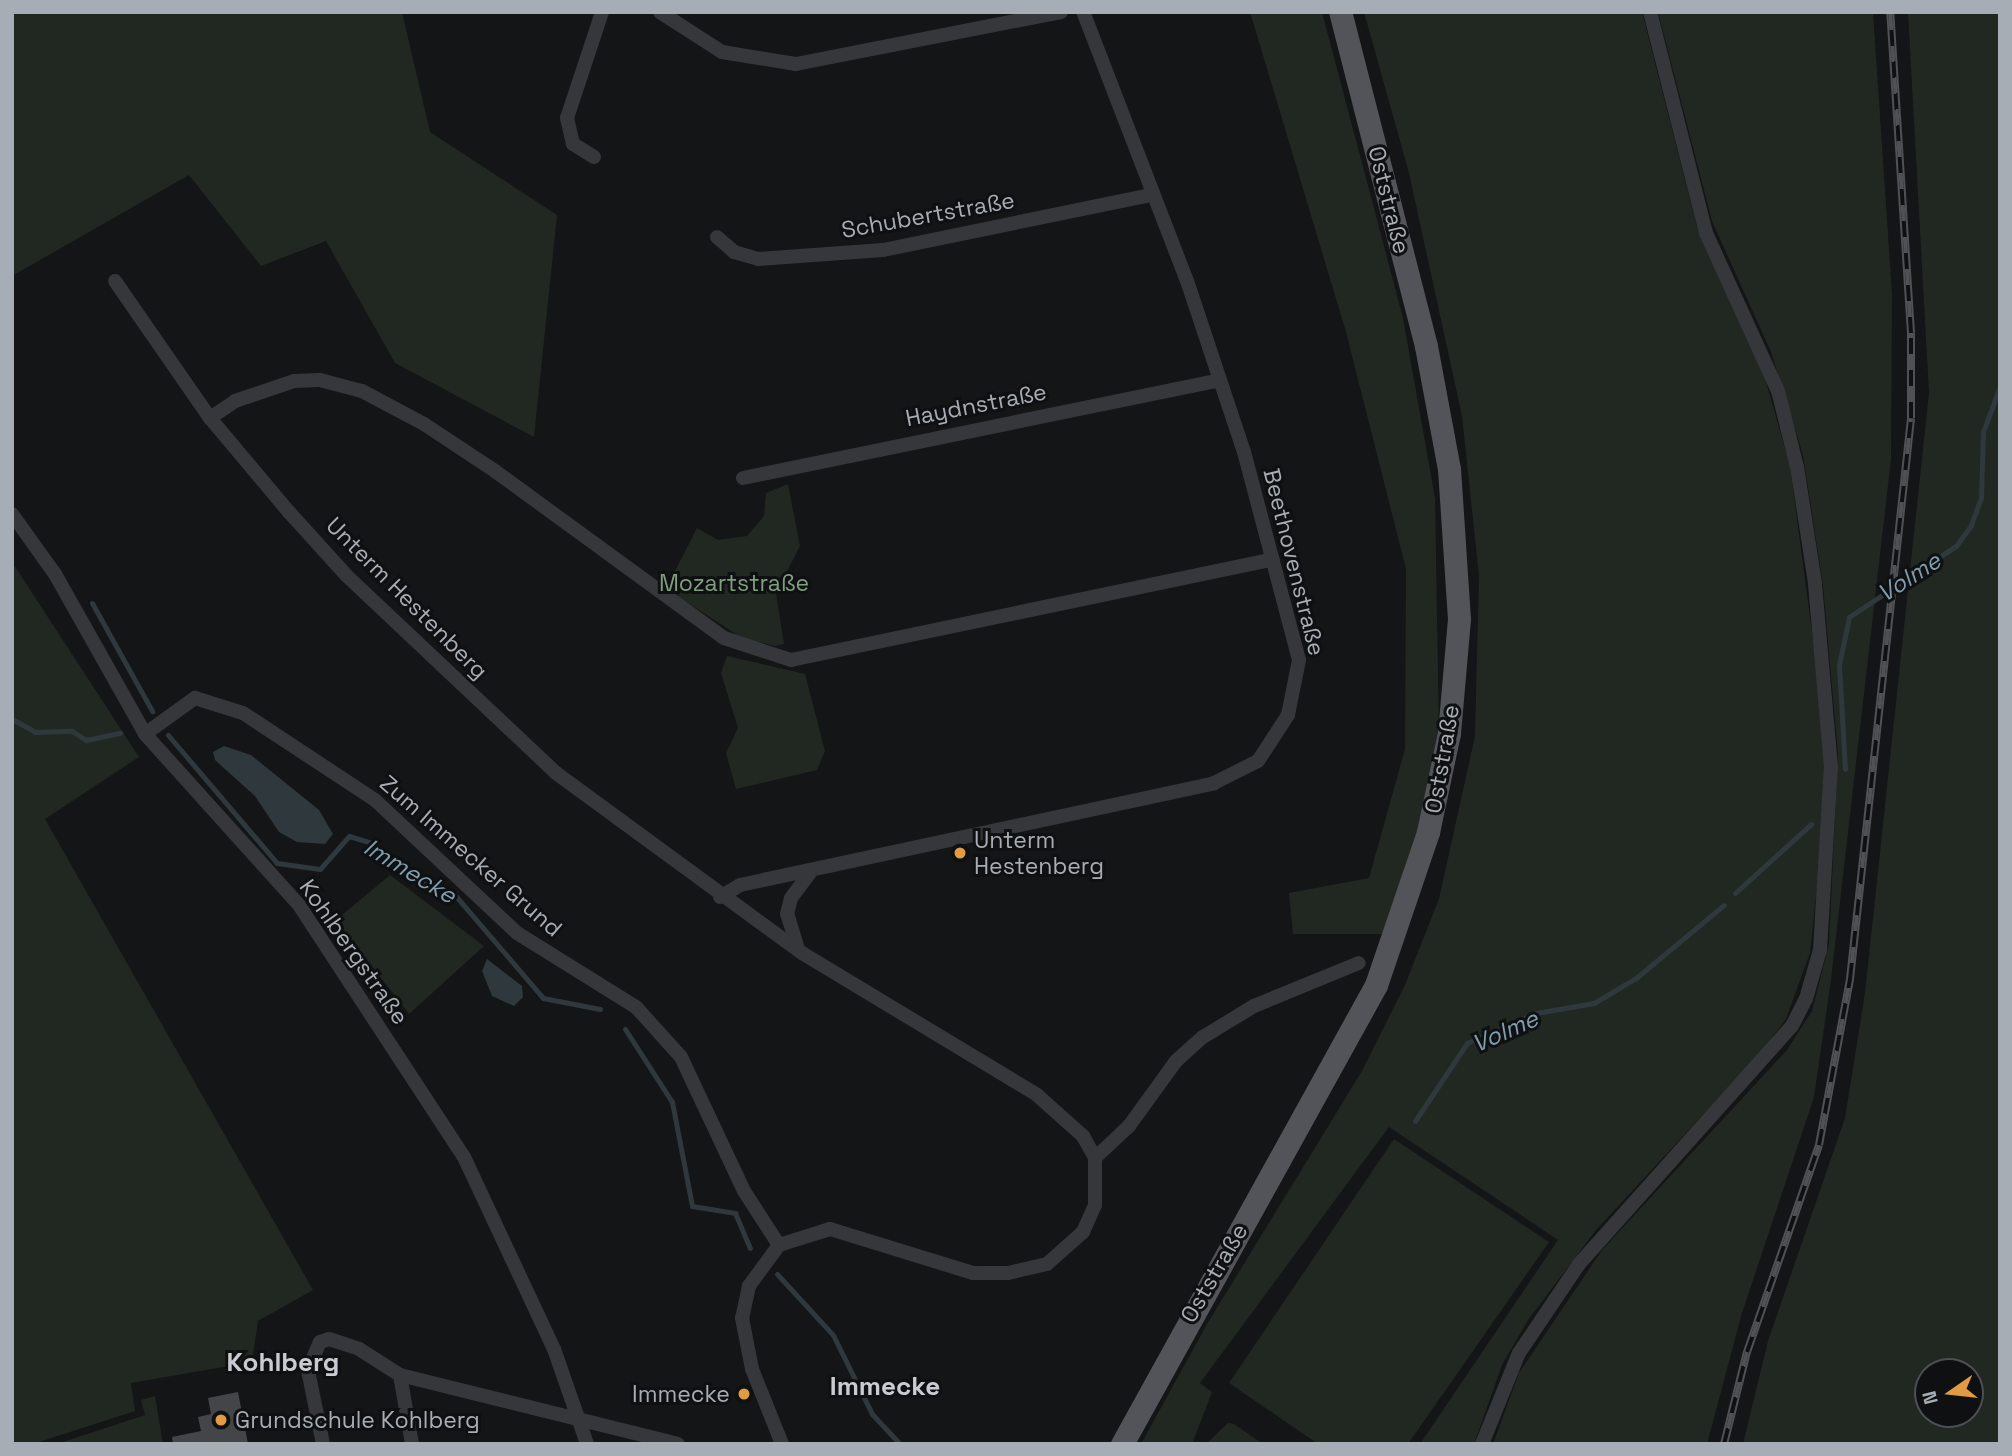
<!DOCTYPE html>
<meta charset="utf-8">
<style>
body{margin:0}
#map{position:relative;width:2012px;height:1456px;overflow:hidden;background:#141516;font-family:"Space Grotesk",sans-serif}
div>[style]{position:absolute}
.green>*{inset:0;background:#212821}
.water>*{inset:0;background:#2f383d}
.stream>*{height:5px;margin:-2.5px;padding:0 2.5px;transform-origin:2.5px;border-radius:2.5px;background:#2f383d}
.building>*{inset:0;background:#434549}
.minor>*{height:14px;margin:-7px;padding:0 7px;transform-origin:7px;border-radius:7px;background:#36373a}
.primary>*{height:23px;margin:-11.5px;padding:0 11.5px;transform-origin:11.5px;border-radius:11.5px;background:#525459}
.rail>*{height:8px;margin-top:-4px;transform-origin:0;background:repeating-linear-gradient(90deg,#0f1011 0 16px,#4f5155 0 32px);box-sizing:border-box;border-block:2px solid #4f5155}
.dots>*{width:19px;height:19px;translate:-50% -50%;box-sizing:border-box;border:4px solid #0f1011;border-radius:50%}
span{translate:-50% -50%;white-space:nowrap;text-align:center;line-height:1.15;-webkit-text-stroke:6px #0f1011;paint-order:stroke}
.street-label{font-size:23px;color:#a7adb5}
.park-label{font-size:23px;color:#819e80}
.poi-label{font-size:23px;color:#a7adb5}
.left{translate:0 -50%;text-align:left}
.right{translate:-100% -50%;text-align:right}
.water-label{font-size:24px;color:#819dad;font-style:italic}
.quarter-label{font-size:26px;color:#c8cbd1;font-weight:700}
.frame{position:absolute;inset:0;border:14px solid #a7adb5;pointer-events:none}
.north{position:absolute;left:1914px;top:1358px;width:70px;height:70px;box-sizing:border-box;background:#0f1011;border:2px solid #4c4f53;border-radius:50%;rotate:256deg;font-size:19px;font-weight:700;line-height:28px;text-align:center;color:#a7adb5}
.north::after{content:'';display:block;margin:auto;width:24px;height:32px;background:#e19b42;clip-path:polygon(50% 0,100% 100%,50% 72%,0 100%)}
</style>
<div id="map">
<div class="green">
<i style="clip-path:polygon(12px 12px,402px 12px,430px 132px,557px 215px,534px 437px,395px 363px,326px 241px,261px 266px,189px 175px,12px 276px)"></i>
<i style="clip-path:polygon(1250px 12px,1322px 12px,1403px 318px,1435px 498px,1439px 733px,1417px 840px,1382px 934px,1293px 934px,1289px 893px,1369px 878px,1405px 749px,1406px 569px,1346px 332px)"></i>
<i style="clip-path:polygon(1364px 12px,1642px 12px,1698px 231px,1761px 364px,1790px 466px,1824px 723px,1824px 821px,1810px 953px,1786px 1019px,1761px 1052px,1596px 1230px,1528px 1320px,1502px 1365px,1474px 1444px,1420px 1444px,1558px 1240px,1389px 1127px,1200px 1383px,1212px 1392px,1192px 1444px,1141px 1444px,1207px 1324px,1362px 1071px,1405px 985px,1439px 899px,1475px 736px,1479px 576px,1462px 416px,1409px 173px)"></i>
<i style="clip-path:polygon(1658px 12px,1873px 12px,1892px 294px,1891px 459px,1831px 980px,1814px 1097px,1742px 1313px,1707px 1444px,1493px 1444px,1519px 1373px,1602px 1250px,1787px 1050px,1812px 1011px,1829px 944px,1838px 754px,1823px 585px,1803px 455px,1771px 352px,1712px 221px)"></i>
<i style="clip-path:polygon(evenodd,1908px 12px,2000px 12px,2000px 1444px,1743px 1444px,1768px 1341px,1845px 1118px,1865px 993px,1929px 393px,1908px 12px,1928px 1372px,1970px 1372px,1970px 1414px,1928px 1414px,1928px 1372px)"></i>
<i style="clip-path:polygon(788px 484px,800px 546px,776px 593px,784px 644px,775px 646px,742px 638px,679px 597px,673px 575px,697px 528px,718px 540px,747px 536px,764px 516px,766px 493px)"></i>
<i style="clip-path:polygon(12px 562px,139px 757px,45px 819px,313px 1290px,258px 1321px,252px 1362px,131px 1383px,135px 1411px,33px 1444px,12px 1444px)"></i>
<i style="clip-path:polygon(727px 656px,805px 674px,825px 751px,817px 770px,736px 789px,726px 753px,738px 728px,721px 673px)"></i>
<i style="clip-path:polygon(390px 875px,484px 946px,409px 1014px,336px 920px)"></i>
<i style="clip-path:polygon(1394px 1139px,1549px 1242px,1408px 1444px,1318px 1444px,1229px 1383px)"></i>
<i style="clip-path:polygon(155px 1396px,163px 1444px,57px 1444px,145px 1415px,141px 1400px)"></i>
<i style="clip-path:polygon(1228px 1423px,1234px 1424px,1263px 1444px,1206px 1444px)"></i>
</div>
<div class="water">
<i style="clip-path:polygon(224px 746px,251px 755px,319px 810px,333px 834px,325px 844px,297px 842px,279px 832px,255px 796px,215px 760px,213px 752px)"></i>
<i style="clip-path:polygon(487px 959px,522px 986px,523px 997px,514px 1006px,492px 996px,482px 971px)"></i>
</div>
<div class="stream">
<i style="left:92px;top:603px;width:124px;rotate:60.9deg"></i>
<i style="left:12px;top:719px;width:26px;rotate:29deg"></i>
<i style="left:35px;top:732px;width:37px;rotate:-2deg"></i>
<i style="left:72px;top:731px;width:17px;rotate:33deg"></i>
<i style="left:86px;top:740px;width:35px;rotate:-12deg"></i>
<i style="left:168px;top:735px;width:168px;rotate:49.6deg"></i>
<i style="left:277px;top:863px;width:43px;rotate:7.9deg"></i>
<i style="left:320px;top:869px;width:44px;rotate:-48.7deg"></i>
<i style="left:349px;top:836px;width:27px;rotate:17deg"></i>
<i style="left:375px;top:844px;width:38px;rotate:45deg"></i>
<i style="left:402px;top:871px;width:57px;rotate:23.9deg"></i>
<i style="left:454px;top:894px;width:137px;rotate:49.4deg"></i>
<i style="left:543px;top:998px;width:58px;rotate:10.9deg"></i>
<i style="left:1845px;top:769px;width:104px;rotate:-93.3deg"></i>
<i style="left:1839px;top:665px;width:49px;rotate:-78.2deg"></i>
<i style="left:1849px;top:617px;width:128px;rotate:-33.6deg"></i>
<i style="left:1956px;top:546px;width:26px;rotate:-54deg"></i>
<i style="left:1971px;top:525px;width:29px;rotate:-70deg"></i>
<i style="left:1981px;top:498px;width:66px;rotate:-88.3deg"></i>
<i style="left:1983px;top:432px;width:49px;rotate:-69.7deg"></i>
<i style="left:1735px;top:893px;width:103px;rotate:-42.2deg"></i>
<i style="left:625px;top:1029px;width:87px;rotate:57.2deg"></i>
<i style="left:672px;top:1102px;width:106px;rotate:79.1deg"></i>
<i style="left:692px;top:1206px;width:44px;rotate:9.2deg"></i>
<i style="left:735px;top:1213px;width:38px;rotate:67deg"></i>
<i style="left:1415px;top:1121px;width:94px;rotate:-56.3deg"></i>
<i style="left:1467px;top:1043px;width:75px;rotate:-23.5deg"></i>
<i style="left:1536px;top:1013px;width:59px;rotate:-9.8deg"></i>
<i style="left:1594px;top:1003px;width:49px;rotate:-30.8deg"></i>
<i style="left:1636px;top:978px;width:114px;rotate:-39.7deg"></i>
<i style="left:777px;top:1274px;width:83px;rotate:47.4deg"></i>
<i style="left:833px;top:1335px;width:88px;rotate:63.7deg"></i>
<i style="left:872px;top:1414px;width:41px;rotate:47deg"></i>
</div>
<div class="building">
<i style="clip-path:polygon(238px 1392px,248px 1444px,173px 1444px,172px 1437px,201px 1431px,198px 1417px,211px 1414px,208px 1398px)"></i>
</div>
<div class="minor">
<i style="left:660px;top:12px;width:74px;rotate:32.8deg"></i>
<i style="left:722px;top:52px;width:75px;rotate:9.2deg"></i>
<i style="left:796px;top:64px;width:270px;rotate:-11.1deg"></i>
<i style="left:594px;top:157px;width:25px;rotate:-148deg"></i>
<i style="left:573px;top:144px;width:27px;rotate:-103deg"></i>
<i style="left:567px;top:118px;width:112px;rotate:-71.7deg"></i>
<i style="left:717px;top:237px;width:23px;rotate:41deg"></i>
<i style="left:734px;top:252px;width:25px;rotate:16deg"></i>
<i style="left:758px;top:259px;width:125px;rotate:-4.1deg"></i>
<i style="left:883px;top:250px;width:274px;rotate:-11.6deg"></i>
<i style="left:115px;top:281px;width:167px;rotate:55.3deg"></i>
<i style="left:210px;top:418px;width:123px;rotate:50deg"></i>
<i style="left:289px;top:512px;width:86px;rotate:47.8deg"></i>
<i style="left:347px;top:576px;width:287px;rotate:43.3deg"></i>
<i style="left:556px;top:773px;width:305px;rotate:36.2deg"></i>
<i style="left:802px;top:953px;width:275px;rotate:31.1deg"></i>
<i style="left:1037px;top:1095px;width:62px;rotate:41.7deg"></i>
<i style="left:1083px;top:1136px;width:25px;rotate:61deg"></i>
<i style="left:1095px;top:1158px;width:47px;rotate:90deg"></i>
<i style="left:1095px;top:1205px;width:30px;rotate:114deg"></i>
<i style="left:1083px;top:1232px;width:48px;rotate:138.4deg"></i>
<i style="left:1047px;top:1264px;width:40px;rotate:167deg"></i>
<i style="left:1008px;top:1273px;width:35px;rotate:180deg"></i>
<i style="left:973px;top:1273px;width:150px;rotate:-162.9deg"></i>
<i style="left:830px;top:1229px;width:53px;rotate:162.6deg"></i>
<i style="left:779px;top:1245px;width:51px;rotate:126.2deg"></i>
<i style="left:749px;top:1286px;width:33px;rotate:102deg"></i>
<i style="left:742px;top:1318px;width:52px;rotate:78.9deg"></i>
<i style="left:752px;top:1369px;width:81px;rotate:68.2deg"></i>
<i style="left:210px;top:418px;width:30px;rotate:-34deg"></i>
<i style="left:235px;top:401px;width:62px;rotate:-18.7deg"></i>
<i style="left:294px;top:381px;width:26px;rotate:-2deg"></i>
<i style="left:320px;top:380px;width:43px;rotate:14.7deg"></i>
<i style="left:362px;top:391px;width:70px;rotate:28deg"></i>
<i style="left:424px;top:424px;width:85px;rotate:33.5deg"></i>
<i style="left:495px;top:471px;width:283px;rotate:36.1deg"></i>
<i style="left:724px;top:638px;width:71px;rotate:18.2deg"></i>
<i style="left:791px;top:660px;width:492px;rotate:-11.8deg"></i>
<i style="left:743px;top:478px;width:486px;rotate:-11.6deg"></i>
<i style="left:12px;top:514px;width:74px;rotate:54.4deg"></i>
<i style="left:55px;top:574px;width:184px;rotate:60.6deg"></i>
<i style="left:145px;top:734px;width:230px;rotate:48deg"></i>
<i style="left:299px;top:905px;width:301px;rotate:56.8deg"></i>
<i style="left:464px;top:1157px;width:212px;rotate:64.9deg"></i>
<i style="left:554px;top:1349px;width:101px;rotate:70.8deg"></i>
<i style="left:145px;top:734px;width:62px;rotate:-35.8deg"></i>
<i style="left:195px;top:698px;width:50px;rotate:17.4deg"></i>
<i style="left:243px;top:713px;width:158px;rotate:33.4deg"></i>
<i style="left:375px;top:800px;width:195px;rotate:43.1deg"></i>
<i style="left:517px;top:933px;width:140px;rotate:31.9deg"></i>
<i style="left:636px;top:1007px;width:67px;rotate:48deg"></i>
<i style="left:681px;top:1057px;width:148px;rotate:64.8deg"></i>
<i style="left:744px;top:1191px;width:64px;rotate:57.1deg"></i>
<i style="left:720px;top:897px;width:23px;rotate:-31deg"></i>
<i style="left:740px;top:885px;width:485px;rotate:-12.1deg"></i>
<i style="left:1214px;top:783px;width:49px;rotate:-26.6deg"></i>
<i style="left:1258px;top:761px;width:55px;rotate:-56.9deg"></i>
<i style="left:1288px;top:715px;width:56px;rotate:-78.7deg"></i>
<i style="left:1299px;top:660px;width:215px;rotate:-104.8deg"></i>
<i style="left:1244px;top:452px;width:180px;rotate:-108.4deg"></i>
<i style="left:1187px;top:281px;width:288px;rotate:-111.1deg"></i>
<i style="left:798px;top:949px;width:37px;rotate:-107deg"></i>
<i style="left:787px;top:914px;width:16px;rotate:-76deg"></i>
<i style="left:791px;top:898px;width:31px;rotate:-53deg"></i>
<i style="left:1095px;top:1158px;width:47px;rotate:-43.3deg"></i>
<i style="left:1129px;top:1126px;width:80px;rotate:-54.1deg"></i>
<i style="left:1176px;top:1061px;width:36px;rotate:-42deg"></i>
<i style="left:1203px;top:1037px;width:60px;rotate:-31.3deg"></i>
<i style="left:1254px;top:1006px;width:113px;rotate:-22.3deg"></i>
<i style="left:400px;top:1375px;width:70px;rotate:80.1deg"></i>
<i style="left:323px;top:1444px;width:76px;rotate:-101.5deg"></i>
<i style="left:308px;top:1370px;width:30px;rotate:-67deg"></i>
<i style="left:320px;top:1342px;width:9px;rotate:-18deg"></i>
<i style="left:329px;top:1339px;width:32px;rotate:18deg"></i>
<i style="left:359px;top:1349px;width:49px;rotate:32.4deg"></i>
<i style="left:400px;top:1375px;width:286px;rotate:13.9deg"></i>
<i style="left:1482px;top:1444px;width:98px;rotate:-67.9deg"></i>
<i style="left:1519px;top:1353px;width:107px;rotate:-56deg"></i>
<i style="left:1579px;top:1264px;width:319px;rotate:-48.2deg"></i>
<i style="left:1792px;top:1026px;width:30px;rotate:-63deg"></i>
<i style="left:1806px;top:999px;width:51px;rotate:-74.1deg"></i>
<i style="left:1820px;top:950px;width:183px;rotate:-86.6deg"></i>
<i style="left:1831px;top:767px;width:185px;rotate:-95deg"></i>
<i style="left:1815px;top:583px;width:117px;rotate:-98.8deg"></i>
<i style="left:1797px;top:467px;width:78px;rotate:-104deg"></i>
<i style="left:1778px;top:391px;width:174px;rotate:-114.5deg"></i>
<i style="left:1706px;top:233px;width:228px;rotate:-104.2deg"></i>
</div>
<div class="primary">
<i style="left:1122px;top:1444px;width:525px;rotate:-61.04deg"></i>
<i style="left:1376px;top:985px;width:162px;rotate:-71.2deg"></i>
<i style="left:1428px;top:832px;width:101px;rotate:-78deg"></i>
<i style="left:1449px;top:733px;width:114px;rotate:-85deg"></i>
<i style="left:1459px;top:619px;width:150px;rotate:-93.8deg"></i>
<i style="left:1449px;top:469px;width:125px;rotate:-100.6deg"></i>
<i style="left:1426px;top:346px;width:345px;rotate:-104.4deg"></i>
</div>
<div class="rail">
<i style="left:1724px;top:1444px;width:95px;rotate:-76deg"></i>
<i style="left:1747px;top:1352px;width:219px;rotate:-70.8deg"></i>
<i style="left:1819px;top:1145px;width:169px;rotate:-79.4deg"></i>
<i style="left:1850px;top:979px;width:564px;rotate:-83.79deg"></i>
<i style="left:1911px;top:418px;width:85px;rotate:-90deg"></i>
<i style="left:1911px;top:333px;width:322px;rotate:-93.7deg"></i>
</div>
<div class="dots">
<i style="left:960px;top:853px;background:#e19b42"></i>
<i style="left:744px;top:1394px;background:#e19b42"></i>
<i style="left:221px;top:1420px;background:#e19b42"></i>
</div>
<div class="street-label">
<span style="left:1389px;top:200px;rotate:76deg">Oststraße</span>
<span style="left:928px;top:215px;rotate:-10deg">Schubertstraße</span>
<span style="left:976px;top:405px;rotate:-11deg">Haydnstraße</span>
<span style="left:1294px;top:562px;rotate:76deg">Beethovenstraße</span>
<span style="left:407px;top:598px;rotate:45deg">Unterm Hestenberg</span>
<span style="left:1442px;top:759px;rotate:-80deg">Oststraße</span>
<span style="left:471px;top:856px;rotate:41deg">Zum Immecker Grund</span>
<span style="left:354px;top:952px;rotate:55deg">Kohlbergstraße</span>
<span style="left:1214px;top:1273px;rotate:-60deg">Oststraße</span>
</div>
<div class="park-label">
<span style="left:734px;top:583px">Mozartstraße</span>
</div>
<div class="poi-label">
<span class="left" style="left:974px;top:853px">Unterm<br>Hestenberg</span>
<span class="right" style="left:730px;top:1394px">Immecke</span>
<span class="left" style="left:235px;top:1420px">Grundschule Kohlberg</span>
</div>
<div class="water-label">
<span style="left:1909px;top:577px;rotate:-33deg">Volme</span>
<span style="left:410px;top:871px;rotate:31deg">Immecke</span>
<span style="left:1505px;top:1031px;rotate:-24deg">Volme</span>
</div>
<div class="quarter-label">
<span style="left:283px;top:1363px">Kohlberg</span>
<span style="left:885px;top:1387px">Immecke</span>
</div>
<div class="frame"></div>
<div class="north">N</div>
</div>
